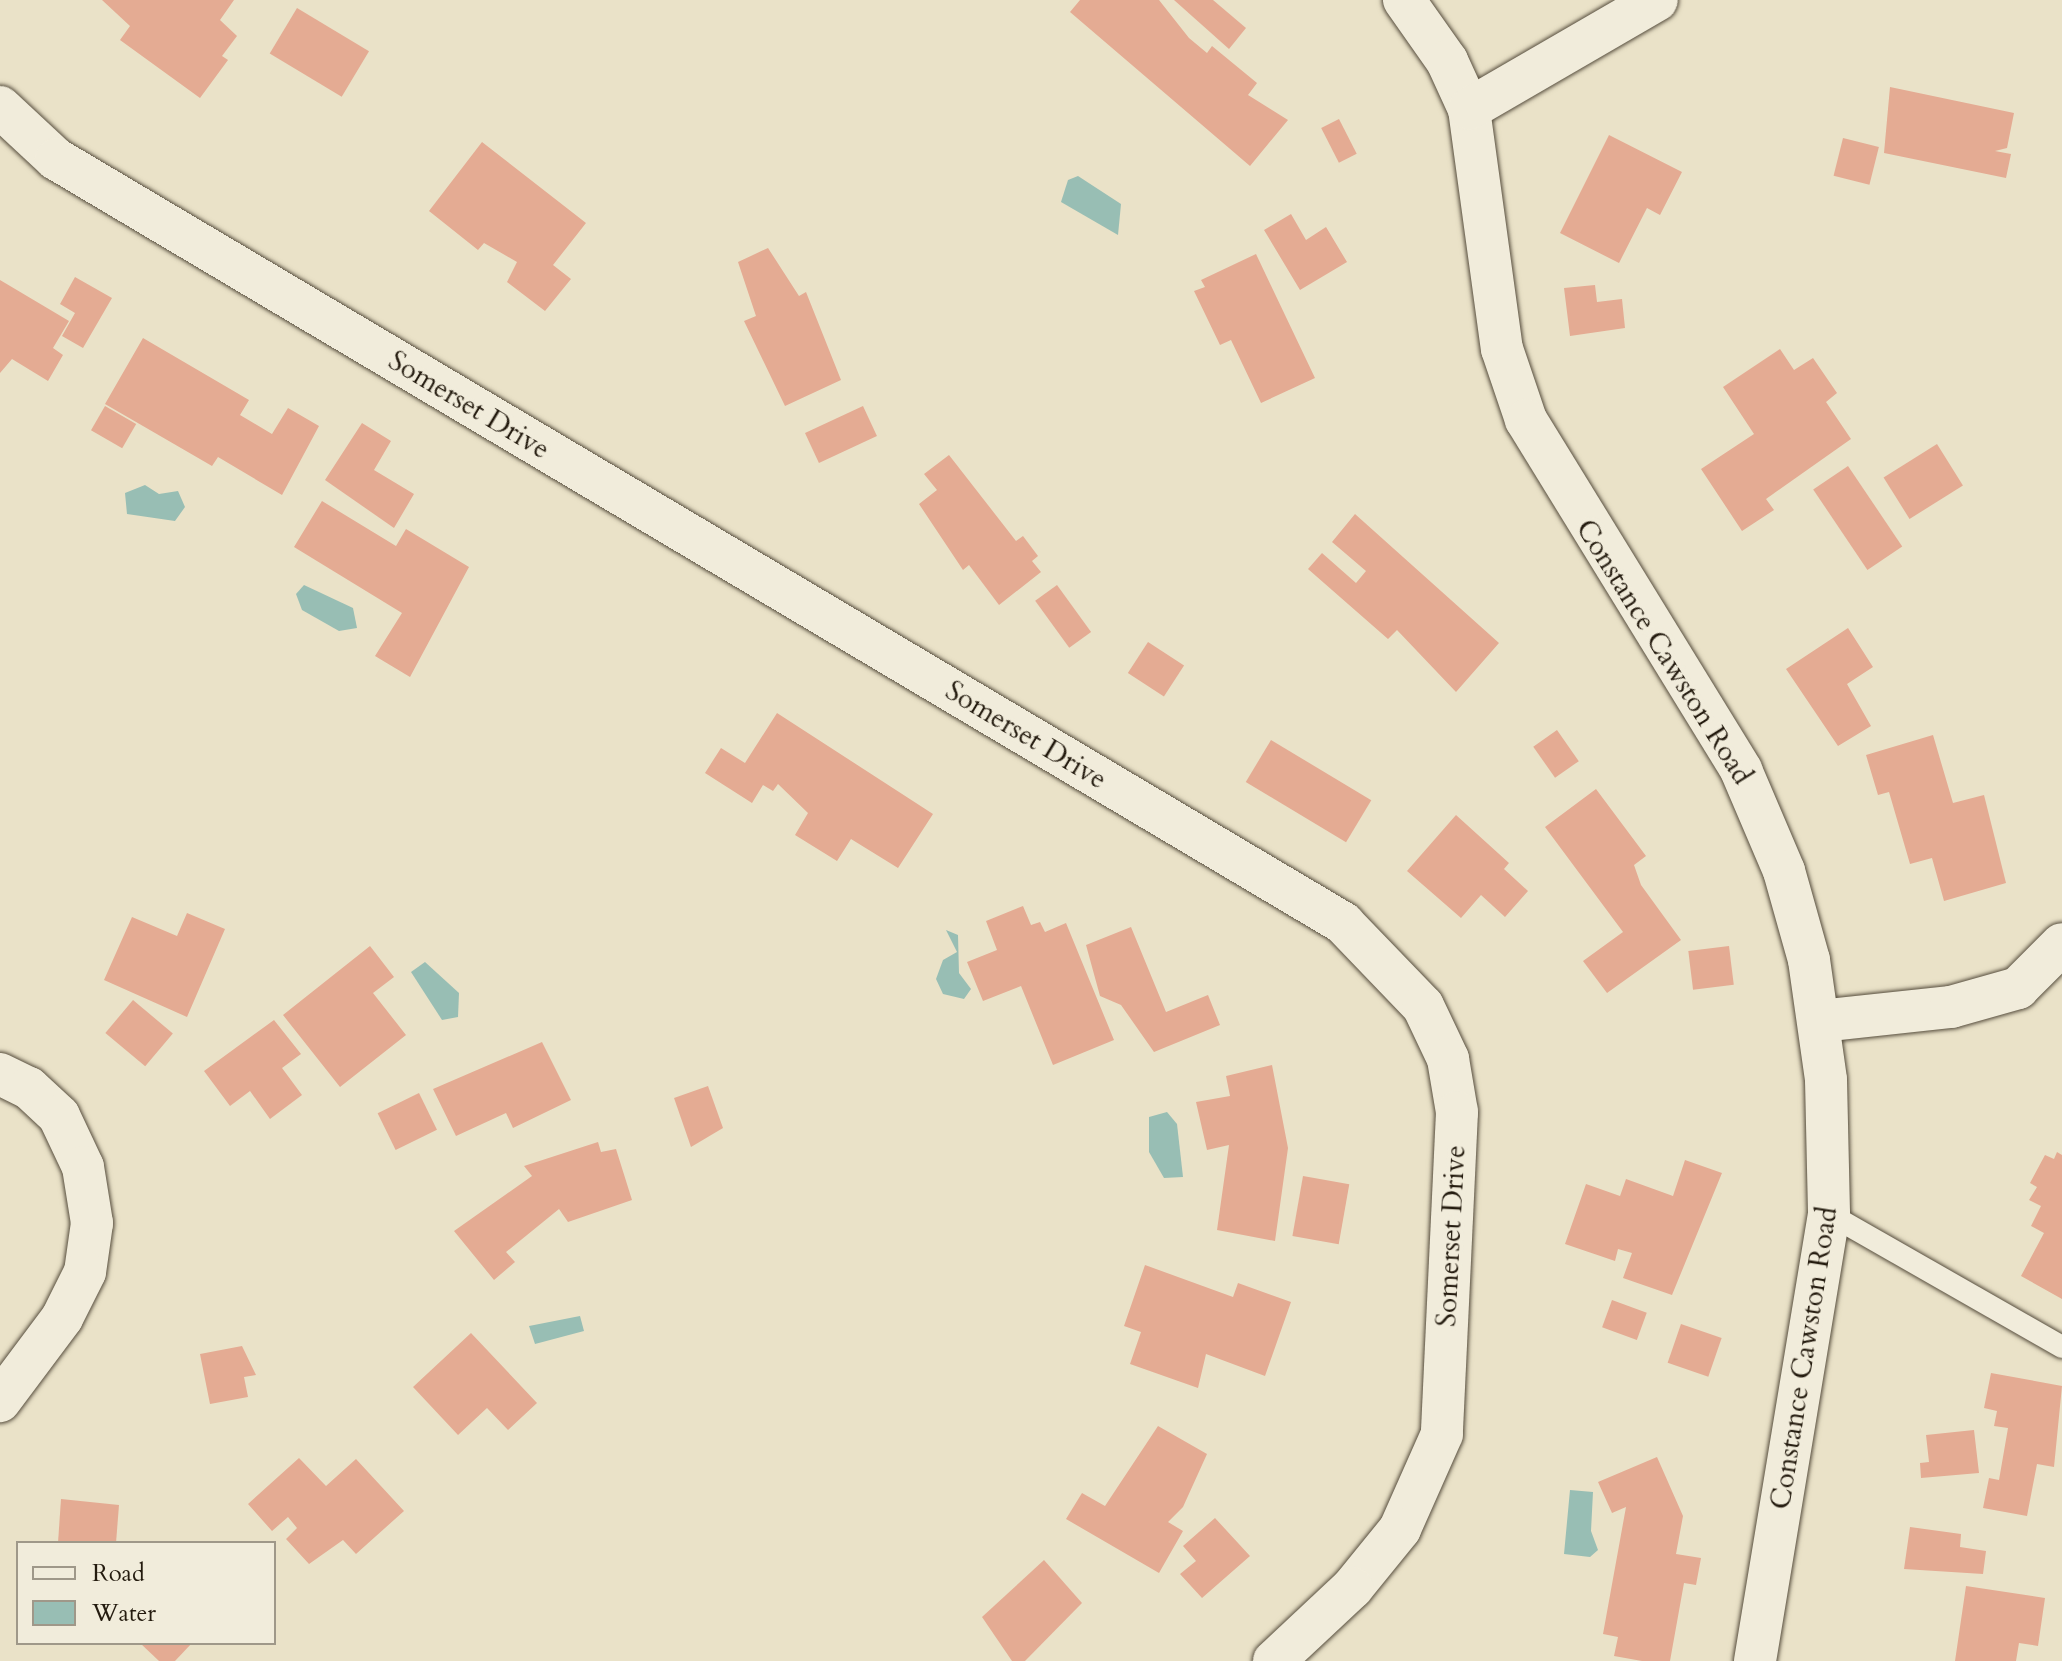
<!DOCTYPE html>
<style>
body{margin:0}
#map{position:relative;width:2062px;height:1661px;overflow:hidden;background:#eae2c8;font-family:Cardo,serif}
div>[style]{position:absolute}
.water>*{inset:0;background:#98beb4}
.building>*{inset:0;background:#e4ab93;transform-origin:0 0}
.roads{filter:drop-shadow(0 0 2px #564d3d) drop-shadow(0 0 2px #564d3d)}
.lane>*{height:22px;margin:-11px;padding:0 11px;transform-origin:11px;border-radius:11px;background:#f1ecdb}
.street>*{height:42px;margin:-21px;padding:0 21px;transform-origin:21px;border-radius:21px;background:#f1ecdb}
span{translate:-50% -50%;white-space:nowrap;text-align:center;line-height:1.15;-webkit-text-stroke:8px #f1ecdb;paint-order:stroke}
.street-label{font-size:28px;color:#241b0f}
.legend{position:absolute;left:16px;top:1541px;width:260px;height:104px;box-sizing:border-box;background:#f1ecdb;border:2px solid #9f9889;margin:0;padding:10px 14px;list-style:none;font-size:24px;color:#241b0f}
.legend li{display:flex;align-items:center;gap:16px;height:40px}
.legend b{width:40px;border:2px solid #9f9889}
</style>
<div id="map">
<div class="water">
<i style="clip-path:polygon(1078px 176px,1121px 204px,1118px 235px,1061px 202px,1068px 180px)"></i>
<i style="clip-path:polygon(145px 485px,159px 494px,178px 491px,185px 507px,175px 521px,127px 514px,125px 493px)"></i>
<i style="clip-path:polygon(304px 585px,353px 608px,357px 628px,339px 631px,302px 610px,296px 594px)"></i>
<i style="clip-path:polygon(946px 930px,958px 935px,959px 973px,971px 989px,964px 999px,943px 994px,936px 979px,943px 960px,957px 952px)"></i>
<i style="clip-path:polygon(425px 962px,459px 993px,458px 1017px,442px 1020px,411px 972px)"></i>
<i style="clip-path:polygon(1167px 1112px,1177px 1124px,1183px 1177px,1164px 1178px,1149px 1152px,1149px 1117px)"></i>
<i style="clip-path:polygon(580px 1316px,584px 1331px,535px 1344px,529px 1326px)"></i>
<i style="clip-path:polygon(1570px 1490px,1593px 1492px,1591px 1531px,1598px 1550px,1590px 1557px,1564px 1554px)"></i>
</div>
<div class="building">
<i style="clip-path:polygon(102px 0,234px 0,220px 20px,237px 36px,222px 56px,228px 60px,200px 98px,120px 40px,130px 26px)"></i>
<i style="clip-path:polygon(1080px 0,1159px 0,1189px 38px,1207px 53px,1212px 46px,1257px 83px,1248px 95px,1288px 120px,1250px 166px,1070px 12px)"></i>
<i style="clip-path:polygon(1174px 0,1213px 0,1246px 28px,1229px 49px)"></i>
<i style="left:297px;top:8px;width:84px;height:53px;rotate:31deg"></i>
<i style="clip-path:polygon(1890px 87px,2014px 113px,2007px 148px,1995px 151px,2011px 154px,2006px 178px,1884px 153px)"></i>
<i style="left:1339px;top:119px;width:39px;height:20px;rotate:63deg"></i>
<i style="clip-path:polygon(1609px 135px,1682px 172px,1660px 215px,1647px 208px,1619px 263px,1560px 233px)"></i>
<i style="left:1843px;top:138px;width:37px;height:39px;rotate:14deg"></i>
<i style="clip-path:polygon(482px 142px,586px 223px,553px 265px,571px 279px,545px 311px,507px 282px,517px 262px,484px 243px,478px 250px,429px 211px)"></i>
<i style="clip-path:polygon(1291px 214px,1306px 240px,1326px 227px,1347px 262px,1300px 290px,1264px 230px)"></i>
<i style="clip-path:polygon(768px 248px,799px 296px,806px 292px,841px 380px,785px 406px,744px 321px,756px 316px,738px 262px)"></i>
<i style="clip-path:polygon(1256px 254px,1315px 378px,1261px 403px,1231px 340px,1220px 345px,1194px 291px,1205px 287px,1201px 280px)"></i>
<i style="clip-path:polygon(75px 277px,112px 298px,83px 348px,62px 336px,75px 313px,60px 304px)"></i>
<i style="clip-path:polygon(0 280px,69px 321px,53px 348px,63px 355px,48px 381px,12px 359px,0 373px)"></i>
<i style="clip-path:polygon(1595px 285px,1597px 302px,1622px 299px,1625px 328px,1570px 336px,1564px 288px)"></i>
<i style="clip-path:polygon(143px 338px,249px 400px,240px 415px,272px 434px,288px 408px,319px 426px,282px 495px,218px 457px,212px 466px,105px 404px)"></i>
<i style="clip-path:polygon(1780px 349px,1794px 370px,1813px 358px,1837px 393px,1826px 402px,1851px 439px,1766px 499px,1774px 510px,1742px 531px,1701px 469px,1754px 434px,1723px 387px)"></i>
<i style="left:105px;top:406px;width:36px;height:28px;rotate:30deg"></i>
<i style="left:863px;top:406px;width:33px;height:64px;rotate:65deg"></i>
<i style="clip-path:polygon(362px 423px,391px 441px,374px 470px,414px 494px,394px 528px,325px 480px)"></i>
<i style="left:1937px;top:444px;width:49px;height:63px;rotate:58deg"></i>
<i style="clip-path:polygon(949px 455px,1016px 541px,1023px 536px,1038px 556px,1032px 561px,1041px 572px,999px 605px,969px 565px,963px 570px,919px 504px,937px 490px,924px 474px)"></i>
<i style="left:1848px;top:466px;width:97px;height:42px;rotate:56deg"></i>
<i style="clip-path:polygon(322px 501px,396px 546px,406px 529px,469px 567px,410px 677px,375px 656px,402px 613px,294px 547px)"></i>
<i style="clip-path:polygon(1355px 514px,1499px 643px,1456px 692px,1397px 630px,1388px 639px,1308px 569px,1322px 553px,1356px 583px,1366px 571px,1332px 542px)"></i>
<i style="left:1057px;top:585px;width:58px;height:27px;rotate:54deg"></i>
<i style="clip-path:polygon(1848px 628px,1873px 667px,1847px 684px,1871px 726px,1838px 746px,1786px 669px)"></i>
<i style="left:1148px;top:642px;width:43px;height:37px;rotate:33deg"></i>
<i style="clip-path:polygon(777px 713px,933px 814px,898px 868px,851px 839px,837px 861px,795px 835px,808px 813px,778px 784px,773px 791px,763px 785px,752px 803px,705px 773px,721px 748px,745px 763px)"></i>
<i style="left:1557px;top:730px;width:38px;height:29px;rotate:55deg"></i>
<i style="clip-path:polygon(1933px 735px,1953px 803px,1984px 795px,2006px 883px,1944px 901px,1932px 858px,1910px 864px,1889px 792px,1878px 795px,1866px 755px)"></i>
<i style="left:1271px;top:740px;width:117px;height:49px;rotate:31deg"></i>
<i style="clip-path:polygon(1596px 789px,1646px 856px,1634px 865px,1641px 885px,1681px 940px,1607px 993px,1583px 961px,1623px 932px,1545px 827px)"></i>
<i style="clip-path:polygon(1456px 815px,1509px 863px,1504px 869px,1528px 891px,1505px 917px,1481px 895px,1461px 918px,1407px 871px)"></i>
<i style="clip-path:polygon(1023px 906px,1031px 925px,1040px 922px,1045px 932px,1066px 923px,1114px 1040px,1053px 1065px,1021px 986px,983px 1001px,967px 962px,997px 950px,986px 921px)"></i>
<i style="clip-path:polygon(187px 913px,225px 929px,187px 1017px,104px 980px,132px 917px,177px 936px)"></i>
<i style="clip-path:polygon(1131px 927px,1166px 1012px,1208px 995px,1220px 1025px,1154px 1052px,1121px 1005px,1100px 996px,1086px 945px)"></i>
<i style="clip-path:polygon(370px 946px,394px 977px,373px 993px,406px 1035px,340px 1087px,283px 1015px)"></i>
<i style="left:1729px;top:946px;width:39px;height:41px;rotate:83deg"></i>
<i style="left:133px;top:1000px;width:52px;height:43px;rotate:40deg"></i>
<i style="clip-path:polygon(274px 1020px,301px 1054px,282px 1068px,302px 1095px,270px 1119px,250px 1091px,230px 1106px,204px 1071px)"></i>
<i style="clip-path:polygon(542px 1042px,571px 1100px,513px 1128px,506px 1113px,456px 1136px,433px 1089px)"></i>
<i style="clip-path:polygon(1272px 1065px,1288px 1148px,1275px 1241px,1217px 1230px,1229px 1145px,1207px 1150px,1196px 1102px,1230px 1096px,1226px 1076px)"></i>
<i style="clip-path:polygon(708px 1086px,723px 1128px,691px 1147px,674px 1098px)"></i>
<i style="left:419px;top:1093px;width:41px;height:46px;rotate:64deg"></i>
<i style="clip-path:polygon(598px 1142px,601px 1152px,616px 1149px,632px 1200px,568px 1222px,559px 1209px,506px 1252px,515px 1262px,494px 1280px,454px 1231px,532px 1176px,524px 1166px)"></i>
<i style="clip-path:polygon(2057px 1152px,2062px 1155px,2062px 1299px,2021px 1276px,2044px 1233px,2031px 1226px,2041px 1206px,2029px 1200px,2037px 1187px,2030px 1183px,2045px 1155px,2054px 1159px)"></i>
<i style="clip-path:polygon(1685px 1160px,1722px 1173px,1672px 1295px,1623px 1278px,1632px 1253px,1618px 1249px,1615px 1261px,1565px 1244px,1586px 1184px,1620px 1196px,1626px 1179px,1673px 1196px)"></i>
<i style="left:1303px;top:1176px;width:47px;height:61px;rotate:10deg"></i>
<i style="clip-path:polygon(1145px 1265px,1233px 1297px,1238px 1283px,1291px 1302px,1265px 1376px,1206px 1354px,1198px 1388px,1130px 1364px,1141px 1332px,1124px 1326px)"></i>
<i style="left:1612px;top:1300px;width:37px;height:29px;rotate:20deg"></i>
<i style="left:1681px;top:1324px;width:43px;height:41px;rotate:19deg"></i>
<i style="clip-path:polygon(471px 1333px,537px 1403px,508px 1430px,487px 1408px,458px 1435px,413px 1387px)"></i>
<i style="clip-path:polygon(242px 1346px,256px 1375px,244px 1377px,248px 1397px,210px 1404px,200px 1354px)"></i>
<i style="clip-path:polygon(1991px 1373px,2062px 1386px,2054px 1467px,2037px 1464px,2027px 1516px,1983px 1508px,1989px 1478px,1999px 1480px,2008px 1428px,1994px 1426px,1997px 1411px,1984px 1408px)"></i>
<i style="clip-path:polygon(1158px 1426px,1207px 1454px,1183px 1507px,1168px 1522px,1183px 1531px,1159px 1573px,1066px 1519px,1082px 1493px,1105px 1506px)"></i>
<i style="clip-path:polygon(1974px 1430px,1979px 1473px,1921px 1478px,1920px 1463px,1929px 1462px,1926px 1435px)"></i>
<i style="clip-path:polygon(1657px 1457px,1683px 1516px,1676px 1554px,1701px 1558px,1696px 1585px,1684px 1583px,1670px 1661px,1642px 1661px,1614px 1656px,1618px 1637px,1603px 1634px,1626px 1507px,1612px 1513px,1598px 1482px)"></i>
<i style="clip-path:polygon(299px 1458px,326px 1486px,356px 1459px,404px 1511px,356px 1554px,343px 1540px,309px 1564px,286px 1539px,297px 1528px,288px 1517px,272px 1531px,248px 1504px)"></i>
<i style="clip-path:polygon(61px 1499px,119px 1505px,116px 1543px,58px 1543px)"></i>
<i style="clip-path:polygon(1215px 1518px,1250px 1556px,1202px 1598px,1180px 1574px,1196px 1561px,1183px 1546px)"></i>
<i style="clip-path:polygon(1910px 1527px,1961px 1534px,1960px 1547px,1986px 1551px,1983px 1574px,1904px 1569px)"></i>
<i style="clip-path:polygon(1044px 1560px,1082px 1603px,1025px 1661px,1012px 1661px,982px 1617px)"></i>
<i style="clip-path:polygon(1966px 1586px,2045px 1598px,2038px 1646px,2019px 1643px,2016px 1661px,1955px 1661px)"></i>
<i style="clip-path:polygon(140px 1643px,192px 1643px,175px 1661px,159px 1661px)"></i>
</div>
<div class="roads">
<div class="lane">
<i style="left:1829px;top:1214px;width:268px;rotate:29.7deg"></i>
</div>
<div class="street">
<i style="left:1404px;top:0;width:75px;rotate:54.8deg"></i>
<i style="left:1447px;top:61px;width:53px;rotate:65.4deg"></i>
<i style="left:1469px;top:109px;width:242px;rotate:82.2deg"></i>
<i style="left:1502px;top:349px;width:75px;rotate:71.3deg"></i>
<i style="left:1526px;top:420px;width:411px;rotate:58.4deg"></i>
<i style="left:1741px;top:770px;width:110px;rotate:66.9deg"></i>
<i style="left:1784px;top:871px;width:92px;rotate:74.3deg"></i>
<i style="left:1809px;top:960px;width:121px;rotate:81.9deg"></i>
<i style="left:1826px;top:1080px;width:134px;rotate:88.7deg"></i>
<i style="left:1829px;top:1214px;width:453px;rotate:99.4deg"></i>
<i style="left:0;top:107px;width:76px;rotate:42.9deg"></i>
<i style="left:56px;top:159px;width:1497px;rotate:30.69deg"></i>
<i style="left:1343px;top:923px;width:115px;rotate:46.1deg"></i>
<i style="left:1423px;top:1006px;width:59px;rotate:64.7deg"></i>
<i style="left:1448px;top:1059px;width:54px;rotate:80.4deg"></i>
<i style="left:1457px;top:1112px;width:322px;rotate:92.7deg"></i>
<i style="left:1442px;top:1434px;width:104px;rotate:113.9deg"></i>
<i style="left:1400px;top:1529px;width:76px;rotate:129.1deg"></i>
<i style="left:1352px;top:1588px;width:107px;rotate:136.9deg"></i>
<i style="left:1469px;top:109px;width:217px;rotate:-30.1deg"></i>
<i style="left:1820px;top:1021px;width:132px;rotate:-6.1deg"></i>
<i style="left:1951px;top:1007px;width:70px;rotate:-15.8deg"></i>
<i style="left:2018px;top:988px;width:62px;rotate:-45deg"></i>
<i style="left:0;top:1074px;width:32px;rotate:26deg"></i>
<i style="left:29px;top:1088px;width:41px;rotate:43deg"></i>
<i style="left:59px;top:1116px;width:56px;rotate:64.8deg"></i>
<i style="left:83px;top:1167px;width:57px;rotate:80.9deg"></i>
<i style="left:92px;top:1223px;width:49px;rotate:98.1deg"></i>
<i style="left:85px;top:1272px;width:51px;rotate:116.6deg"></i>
<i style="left:62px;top:1318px;width:104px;rotate:126.8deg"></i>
</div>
</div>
<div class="street-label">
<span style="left:469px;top:405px;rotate:31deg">Somerset Drive</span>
<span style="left:1664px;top:652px;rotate:58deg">Constance Cawston Road</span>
<span style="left:1026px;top:735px;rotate:31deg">Somerset Drive</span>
<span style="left:1451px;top:1236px;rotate:-87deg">Somerset Drive</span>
<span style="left:1804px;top:1358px;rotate:-81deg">Constance Cawston Road</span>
</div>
<ul class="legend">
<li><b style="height:10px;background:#f1ecdb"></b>Road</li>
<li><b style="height:22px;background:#98beb4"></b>Water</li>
</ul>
</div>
